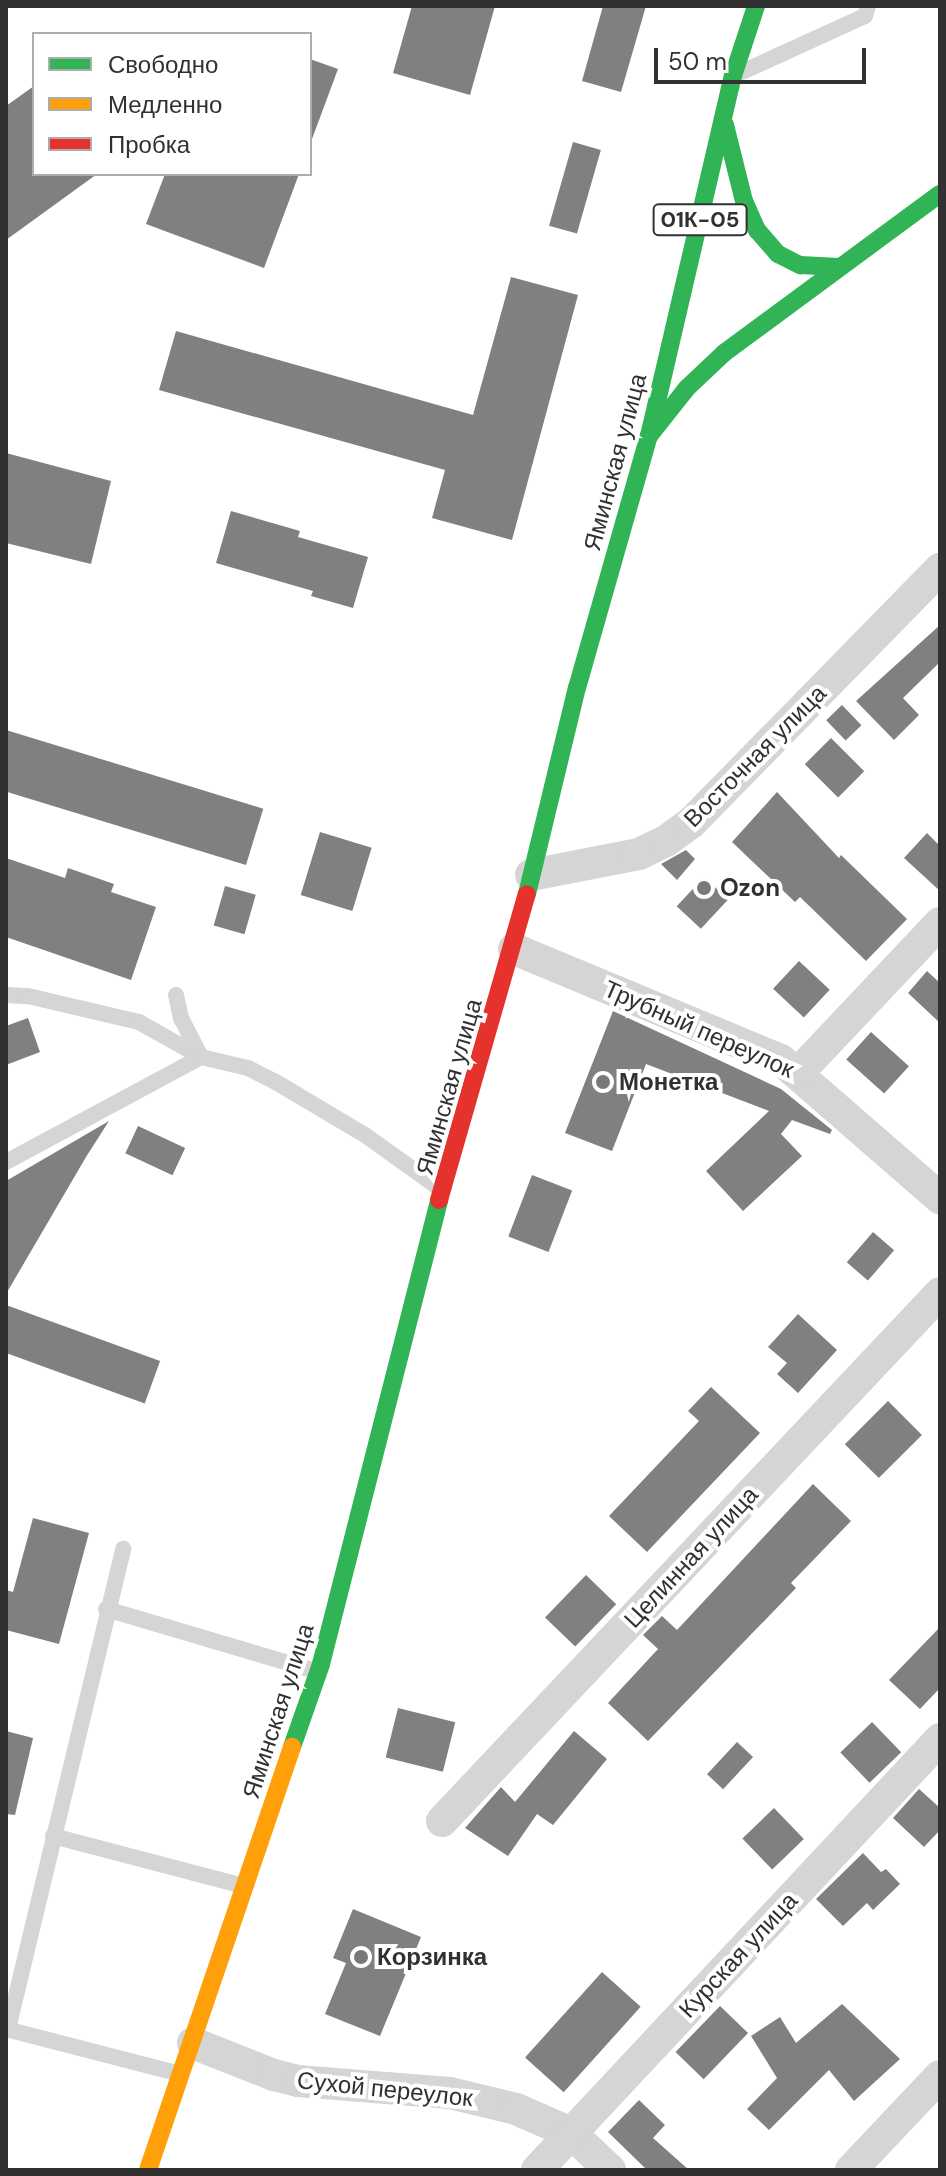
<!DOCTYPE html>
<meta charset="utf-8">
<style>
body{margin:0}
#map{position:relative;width:946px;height:2176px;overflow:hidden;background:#fff;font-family:"DM Sans",sans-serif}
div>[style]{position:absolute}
.building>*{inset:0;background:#808080;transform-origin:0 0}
.lane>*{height:16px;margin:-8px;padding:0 8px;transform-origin:8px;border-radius:8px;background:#d5d5d5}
.street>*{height:32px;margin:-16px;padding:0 16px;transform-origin:16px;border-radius:16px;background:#d5d5d5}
.fast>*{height:18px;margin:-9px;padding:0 9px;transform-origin:9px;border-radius:9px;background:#30b455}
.slow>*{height:18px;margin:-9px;padding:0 9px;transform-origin:9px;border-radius:9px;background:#ff9f0a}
.jam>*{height:18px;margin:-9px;padding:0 9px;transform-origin:9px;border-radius:9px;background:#e5322d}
.dots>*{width:22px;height:22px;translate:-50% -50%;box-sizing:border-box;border:4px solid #fff;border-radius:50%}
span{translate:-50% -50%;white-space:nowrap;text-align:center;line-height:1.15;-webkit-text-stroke:8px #fff;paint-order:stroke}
.shield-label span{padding:2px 6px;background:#fff;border:2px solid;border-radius:6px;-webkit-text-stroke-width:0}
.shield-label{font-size:22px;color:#313131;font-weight:700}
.street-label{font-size:24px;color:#313131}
.poi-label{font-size:24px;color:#313131;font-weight:700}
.left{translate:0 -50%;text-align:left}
.frame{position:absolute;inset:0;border:8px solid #313131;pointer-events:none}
.legend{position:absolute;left:32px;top:32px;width:280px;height:144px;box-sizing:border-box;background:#fff;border:2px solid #adadad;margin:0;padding:10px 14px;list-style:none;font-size:24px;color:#313131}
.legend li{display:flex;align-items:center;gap:16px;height:40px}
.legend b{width:40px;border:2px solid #adadad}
.scale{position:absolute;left:654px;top:48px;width:212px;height:36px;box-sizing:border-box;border:4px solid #313131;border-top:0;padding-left:10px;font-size:24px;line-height:28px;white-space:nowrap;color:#313131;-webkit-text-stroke:6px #fff;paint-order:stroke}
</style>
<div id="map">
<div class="building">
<i style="clip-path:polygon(412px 6px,495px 6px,470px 95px,393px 73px)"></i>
<i style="clip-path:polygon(603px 6px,646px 6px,621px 92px,582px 81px)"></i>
<i style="clip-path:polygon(310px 59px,338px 69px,312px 139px,310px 138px)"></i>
<i style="clip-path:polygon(34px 86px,34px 174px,97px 174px,6px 240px,6px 106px)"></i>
<i style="left:573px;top:142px;width:29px;height:87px;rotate:16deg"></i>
<i style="clip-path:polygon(165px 174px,299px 174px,264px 268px,146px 224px)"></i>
<i style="clip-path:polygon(511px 277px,578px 295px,512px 540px,432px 518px,445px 470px,159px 390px,176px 331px,473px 415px)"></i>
<i style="clip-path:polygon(6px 453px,111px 481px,91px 564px,6px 543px)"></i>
<i style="clip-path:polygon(231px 511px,300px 531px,298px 537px,368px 557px,353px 608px,311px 596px,313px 591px,216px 563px)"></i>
<i style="clip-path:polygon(940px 625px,940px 662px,903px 698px,919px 715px,894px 740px,856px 701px)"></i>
<i style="left:842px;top:705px;width:28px;height:22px;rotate:46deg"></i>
<i style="left:6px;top:730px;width:269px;height:59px;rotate:17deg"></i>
<i style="left:831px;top:738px;width:47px;height:37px;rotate:45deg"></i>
<i style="clip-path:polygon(777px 792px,839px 858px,841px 855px,907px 919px,866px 961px,800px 897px,795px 902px,732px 842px)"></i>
<i style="left:320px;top:832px;width:54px;height:66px;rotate:17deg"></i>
<i style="clip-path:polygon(927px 833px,940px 846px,940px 891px,904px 858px)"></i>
<i style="clip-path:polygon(686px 850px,695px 859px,677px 880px,661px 864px)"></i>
<i style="clip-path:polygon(6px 858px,65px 878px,68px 868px,114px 884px,111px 892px,156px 907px,131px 980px,6px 937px)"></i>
<i style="left:704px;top:877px;width:33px;height:40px;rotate:43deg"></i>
<i style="left:225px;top:886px;width:32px;height:41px;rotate:16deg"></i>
<i style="left:799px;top:961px;width:42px;height:38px;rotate:43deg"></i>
<i style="clip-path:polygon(927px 971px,940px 983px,940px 1023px,908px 993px)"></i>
<i style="clip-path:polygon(613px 1011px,781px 1089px,832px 1130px,830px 1134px,792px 1120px,781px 1134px,802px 1156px,743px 1211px,706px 1171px,769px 1111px,646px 1064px,612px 1151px,565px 1133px)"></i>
<i style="clip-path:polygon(28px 1018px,40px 1052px,6px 1065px,6px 1026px)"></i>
<i style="left:871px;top:1032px;width:51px;height:37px;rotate:42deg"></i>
<i style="clip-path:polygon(109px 1121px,86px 1157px,6px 1294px,6px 1181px)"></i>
<i style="left:138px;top:1126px;width:52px;height:30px;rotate:25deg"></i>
<i style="left:532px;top:1175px;width:43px;height:66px;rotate:21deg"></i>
<i style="left:873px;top:1232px;width:28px;height:40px;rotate:41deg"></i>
<i style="left:6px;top:1305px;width:164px;height:45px;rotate:20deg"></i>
<i style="clip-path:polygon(798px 1314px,837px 1350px,798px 1393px,777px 1374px,787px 1363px,768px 1347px)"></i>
<i style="clip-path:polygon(711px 1387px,760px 1433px,647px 1552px,609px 1516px,699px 1421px,688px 1411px)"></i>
<i style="left:888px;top:1401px;width:48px;height:61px;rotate:45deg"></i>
<i style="clip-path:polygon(813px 1484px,851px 1521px,791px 1583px,796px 1588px,648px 1741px,608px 1703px,658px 1649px,643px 1635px,662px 1616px,677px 1630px)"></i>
<i style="clip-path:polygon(33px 1518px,89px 1533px,59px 1644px,6px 1630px,6px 1590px,13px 1592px)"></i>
<i style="left:586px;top:1575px;width:42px;height:59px;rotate:44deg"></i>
<i style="clip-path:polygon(940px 1627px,940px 1688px,920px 1709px,889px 1680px)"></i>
<i style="left:398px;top:1708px;width:59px;height:51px;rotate:14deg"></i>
<i style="left:872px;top:1722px;width:42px;height:44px;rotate:46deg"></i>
<i style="clip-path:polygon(6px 1731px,33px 1738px,15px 1815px,6px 1814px)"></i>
<i style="clip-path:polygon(574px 1731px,607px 1759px,553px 1825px,537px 1814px,508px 1856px,465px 1828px,501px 1787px,515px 1802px)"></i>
<i style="left:737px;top:1742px;width:22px;height:44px;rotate:43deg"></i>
<i style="clip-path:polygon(919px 1789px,940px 1808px,940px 1830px,924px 1847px,893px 1818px)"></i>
<i style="left:774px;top:1808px;width:43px;height:44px;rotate:46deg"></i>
<i style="clip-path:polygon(863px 1853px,881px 1872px,886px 1869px,900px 1884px,873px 1910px,867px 1903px,843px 1926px,816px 1899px)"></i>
<i style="clip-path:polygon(353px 1909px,421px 1937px,380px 2036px,325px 2014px,346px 1963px,333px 1958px)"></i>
<i style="left:602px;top:1972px;width:52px;height:115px;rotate:42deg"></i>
<i style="clip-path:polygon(842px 2004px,900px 2059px,854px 2101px,829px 2070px,769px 2130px,747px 2109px,777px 2078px,751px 2036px,780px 2017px,796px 2043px)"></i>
<i style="left:720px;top:2006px;width:39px;height:64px;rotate:44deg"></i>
<i style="clip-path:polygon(639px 2100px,665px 2125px,653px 2138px,689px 2170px,647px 2170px,608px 2132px)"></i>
</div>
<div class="lane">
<i style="left:742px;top:72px;width:135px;rotate:-24.5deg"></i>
<i style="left:865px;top:16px;width:10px;rotate:-73deg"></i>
<i style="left:6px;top:995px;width:22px;rotate:3deg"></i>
<i style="left:28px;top:996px;width:114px;rotate:13.2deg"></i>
<i style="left:139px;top:1022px;width:71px;rotate:29.4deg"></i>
<i style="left:176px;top:995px;width:24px;rotate:78deg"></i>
<i style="left:181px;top:1018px;width:42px;rotate:62.8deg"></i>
<i style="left:6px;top:1162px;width:221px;rotate:-28.3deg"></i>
<i style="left:201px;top:1057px;width:48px;rotate:13.2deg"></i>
<i style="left:248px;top:1068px;width:29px;rotate:27deg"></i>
<i style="left:274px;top:1081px;width:106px;rotate:30.7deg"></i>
<i style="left:365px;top:1135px;width:91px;rotate:35.6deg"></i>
<i style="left:106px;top:1609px;width:218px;rotate:16.5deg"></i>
<i style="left:53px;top:1836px;width:197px;rotate:14.7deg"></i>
<i style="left:6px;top:2029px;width:180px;rotate:14.5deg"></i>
<i style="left:8px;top:2029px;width:494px;rotate:-76.5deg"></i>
</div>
<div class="street">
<i style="left:531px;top:875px;width:110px;rotate:-11deg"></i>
<i style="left:639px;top:854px;width:30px;rotate:-26deg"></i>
<i style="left:666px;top:841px;width:31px;rotate:-36deg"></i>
<i style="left:691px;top:823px;width:356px;rotate:-45.6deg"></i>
<i style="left:514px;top:949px;width:289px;rotate:22.6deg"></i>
<i style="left:781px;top:1060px;width:211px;rotate:41deg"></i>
<i style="left:799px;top:1072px;width:205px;rotate:-46.6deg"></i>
<i style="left:442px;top:1821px;width:726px;rotate:-46.67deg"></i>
<i style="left:193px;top:2043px;width:87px;rotate:21.6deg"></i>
<i style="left:274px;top:2075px;width:25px;rotate:14deg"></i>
<i style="left:298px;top:2081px;width:152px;rotate:4.5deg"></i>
<i style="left:450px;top:2093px;width:68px;rotate:13.6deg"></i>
<i style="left:516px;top:2109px;width:60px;rotate:23.6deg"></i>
<i style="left:571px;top:2133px;width:54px;rotate:43.5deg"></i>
<i style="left:537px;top:2170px;width:590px;rotate:-46.92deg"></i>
<i style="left:851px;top:2170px;width:129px;rotate:-46.6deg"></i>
</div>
<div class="fast">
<i style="left:725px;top:125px;width:78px;rotate:76deg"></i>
<i style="left:744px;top:201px;width:32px;rotate:66deg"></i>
<i style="left:757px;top:230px;width:32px;rotate:49deg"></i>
<i style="left:778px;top:254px;width:25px;rotate:27deg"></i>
<i style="left:800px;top:265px;width:39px;rotate:3deg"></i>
<i style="left:649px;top:436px;width:61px;rotate:-51.6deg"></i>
<i style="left:687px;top:388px;width:51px;rotate:-43.4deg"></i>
<i style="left:724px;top:353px;width:268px;rotate:-36.4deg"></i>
<i style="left:527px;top:894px;width:212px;rotate:-76.4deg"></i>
<i style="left:577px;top:688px;width:262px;rotate:-74.1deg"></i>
<i style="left:649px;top:436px;width:370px;rotate:-76.9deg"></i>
<i style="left:733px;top:76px;width:74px;rotate:-71.8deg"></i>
<i style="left:292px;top:1747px;width:88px;rotate:-70.7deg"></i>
<i style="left:321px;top:1664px;width:479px;rotate:-75.7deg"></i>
</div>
<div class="slow">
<i style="left:148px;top:2170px;width:447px;rotate:-71.2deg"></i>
</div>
<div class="jam">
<i style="left:439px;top:1200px;width:318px;rotate:-74deg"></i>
</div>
<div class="dots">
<i style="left:704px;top:888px;background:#797979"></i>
<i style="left:603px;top:1082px;background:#797979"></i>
<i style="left:361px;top:1957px;background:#797979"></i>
</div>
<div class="shield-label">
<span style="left:700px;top:220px">01К-05</span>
</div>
<div class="street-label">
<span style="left:615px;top:462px;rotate:-75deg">Яминская улица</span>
<span style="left:755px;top:756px;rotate:-45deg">Восточная улица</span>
<span style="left:699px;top:1029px;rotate:24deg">Трубный переулок</span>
<span style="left:449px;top:1087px;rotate:-74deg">Яминская улица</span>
<span style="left:691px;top:1557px;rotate:-47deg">Целинная улица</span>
<span style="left:278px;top:1711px;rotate:-72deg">Яминская улица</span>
<span style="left:738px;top:1955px;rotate:-47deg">Курская улица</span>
<span style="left:385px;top:2089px;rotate:6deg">Сухой переулок</span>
</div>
<div class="poi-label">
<span class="left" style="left:720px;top:888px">Ozon</span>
<span class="left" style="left:619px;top:1082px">Монетка</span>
<span class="left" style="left:377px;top:1957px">Корзинка</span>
</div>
<div class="frame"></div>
<ul class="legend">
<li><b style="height:10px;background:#30b455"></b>Свободно</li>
<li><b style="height:10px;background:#ff9f0a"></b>Медленно</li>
<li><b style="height:10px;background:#e5322d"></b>Пробка</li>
</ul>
<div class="scale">50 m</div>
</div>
